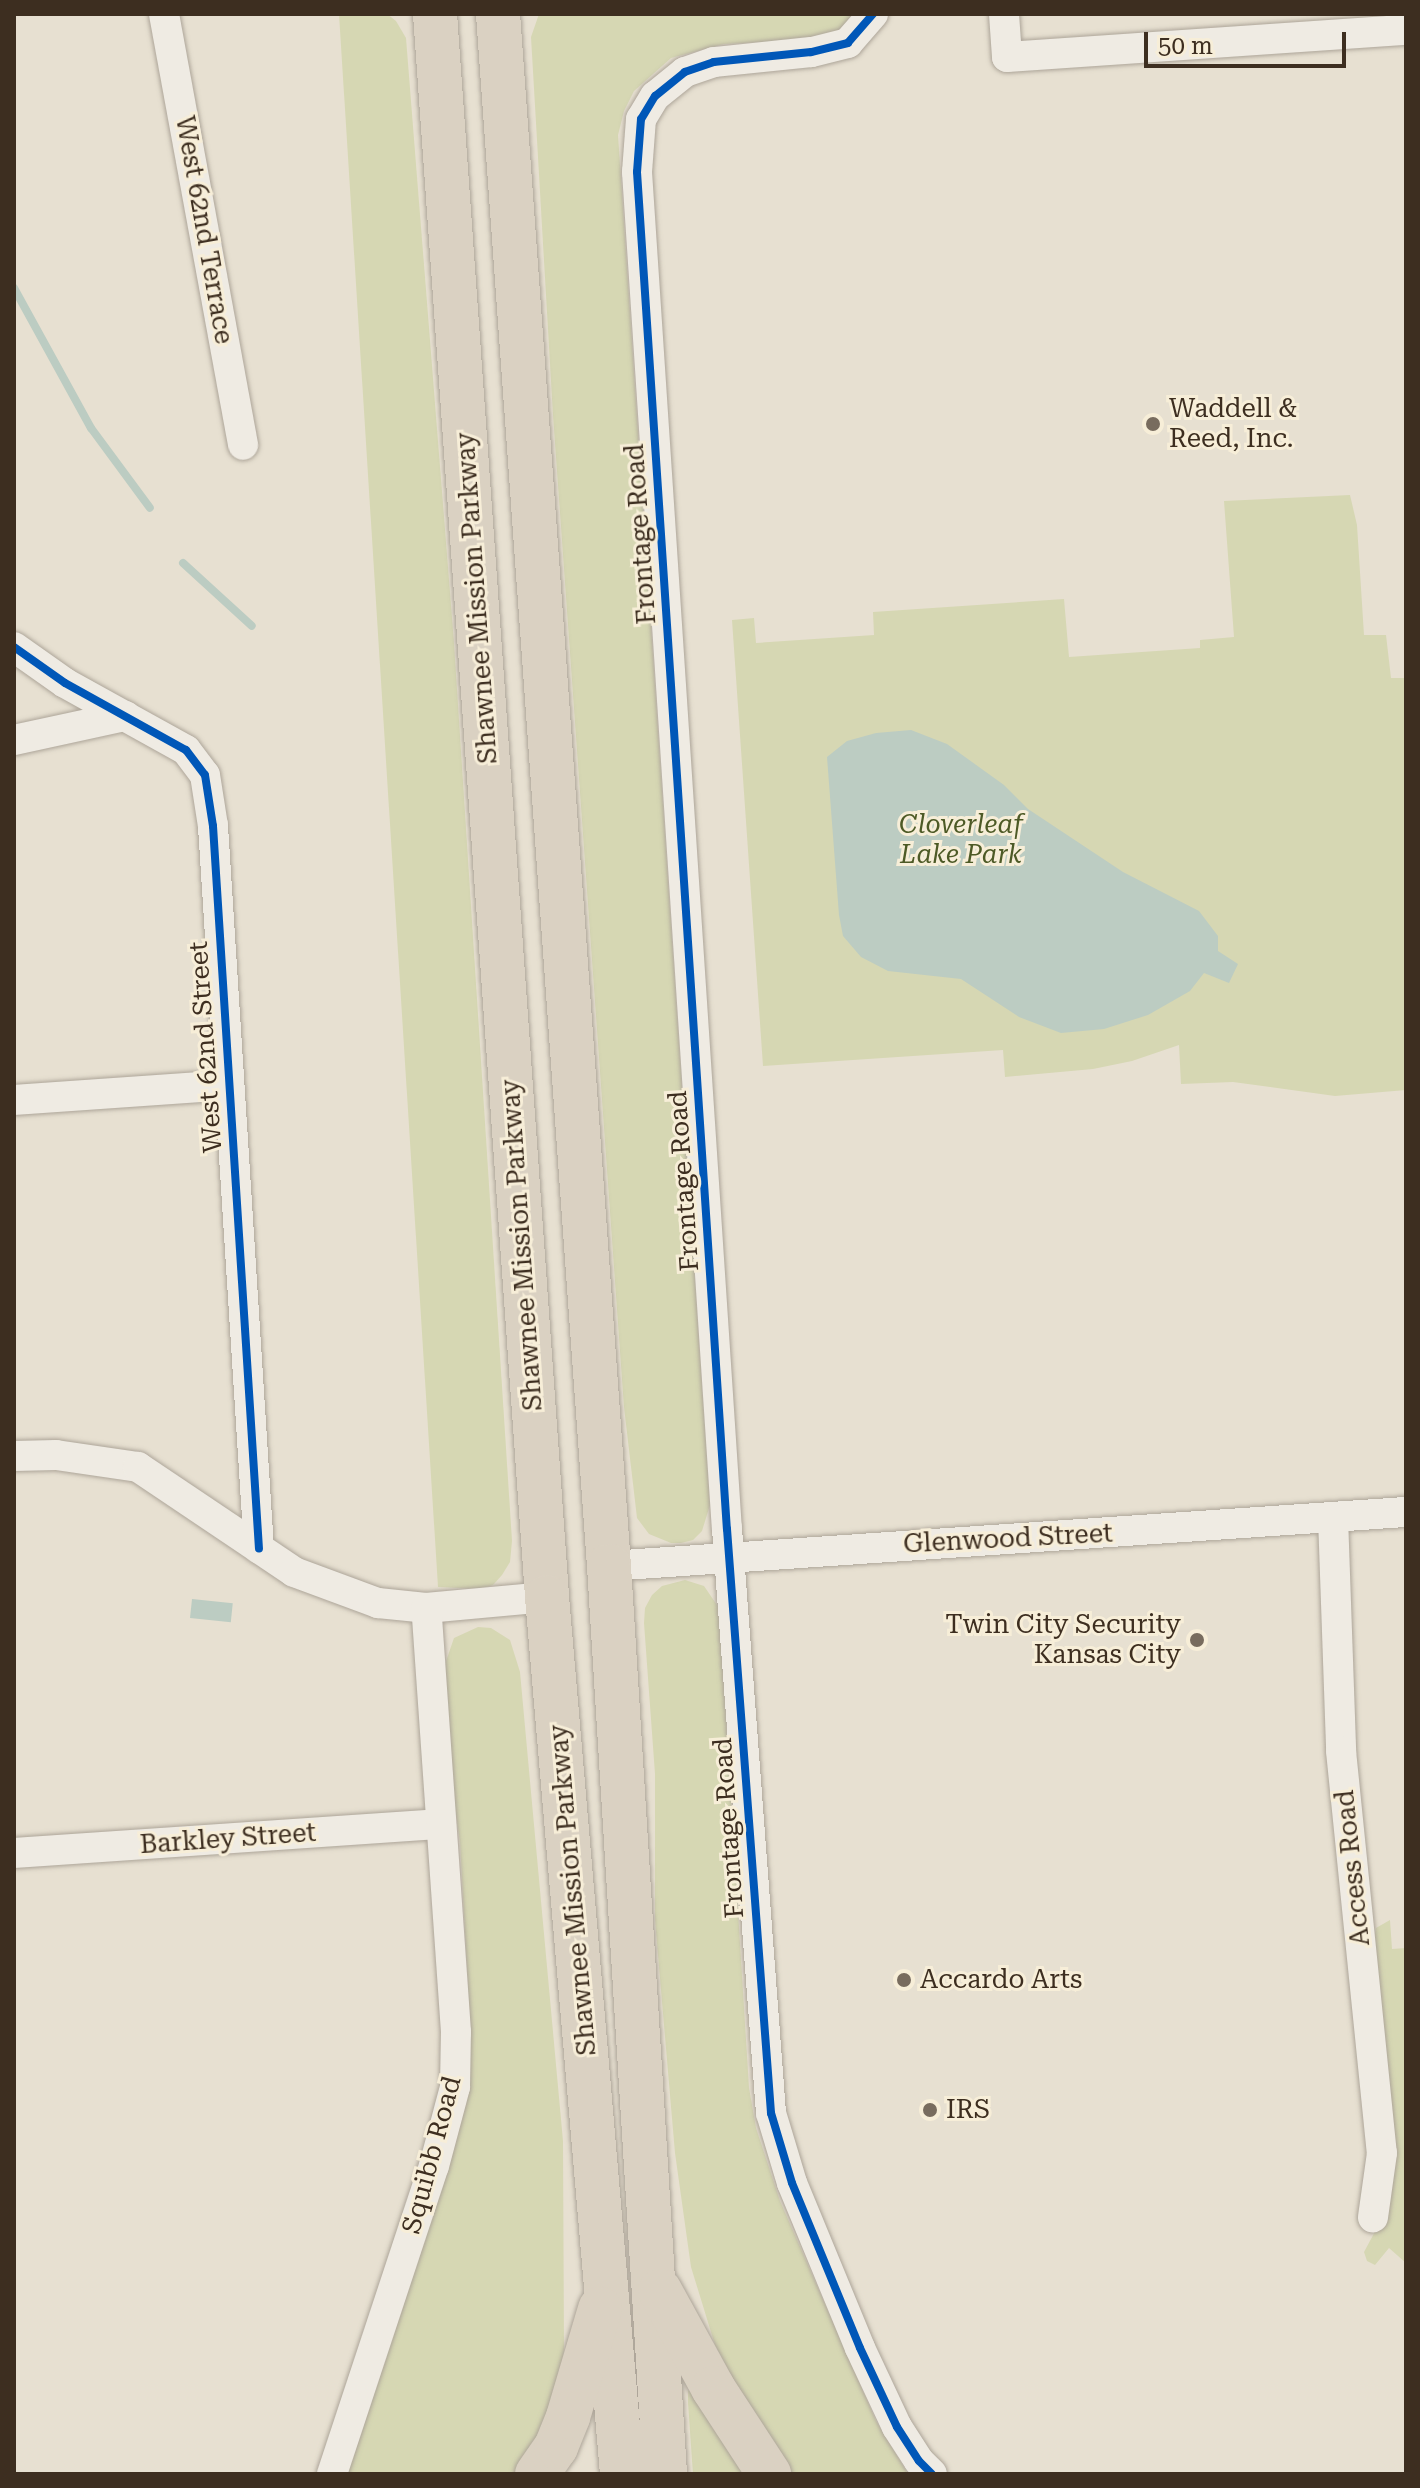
<!DOCTYPE html>
<style>
body{margin:0}
#map{position:relative;width:1420px;height:2488px;overflow:hidden;background:#e7e0d1;font-family:"Roboto Serif",serif}
div>[style]{position:absolute}
.green>*{inset:0;background:#d6d7b3}
.water>*{inset:0;background:#bcccc2;transform-origin:0 0}
.stream>*{height:8px;margin:-4px;padding:0 4px;transform-origin:4px;border-radius:4px;background:#bcccc2}
.roads{filter:drop-shadow(0 0 2px #ada599) drop-shadow(0 0 2px #ada599)}
.street>*{height:30px;margin:-15px;padding:0 15px;transform-origin:15px;border-radius:15px;background:#efebe3}
.highway>*{height:44px;margin:-22px;padding:0 22px;transform-origin:22px;border-radius:22px;background:#dad1c2}
.cycleway>*{height:8px;margin:-4px;padding:0 4px;transform-origin:4px;border-radius:4px;background:#0057b8}
.dots>*{width:22px;height:22px;translate:-50% -50%;box-sizing:border-box;border:4px solid #f7eed8;border-radius:50%}
span{translate:-50% -50%;white-space:nowrap;text-align:center;line-height:1.15;-webkit-text-stroke:6px #f7eed8;paint-order:stroke}
.street-label{font-size:26px;color:#3d2e20}
.poi-label{font-size:26px;color:#3d2e20}
.left{translate:0 -50%;text-align:left}
.right{translate:-100% -50%;text-align:right}
.park-label{font-size:26px;color:#4d5a26;font-style:italic}
.frame{position:absolute;inset:0;border:16px solid #3d2e20;pointer-events:none}
.scale{position:absolute;left:1144px;top:32px;width:202px;height:36px;box-sizing:border-box;border:4px solid #3d2e20;border-top:0;padding-left:10px;font-size:24px;line-height:28px;white-space:nowrap;color:#3d2e20;-webkit-text-stroke:6px #f7eed8;paint-order:stroke}
</style>
<div id="map">
<div class="green">
<i style="clip-path:polygon(339px 14px,387px 14px,396px 21px,406px 38px,454px 643px,512px 1541px,510px 1562px,502px 1575px,493px 1585px,480px 1589px,438px 1587px)"></i>
<i style="clip-path:polygon(539px 14px,856px 14px,839px 30px,809px 40px,724px 44px,671px 58px,634px 91px,624px 111px,618px 135px,710px 1505px,702px 1531px,693px 1540px,681px 1543px,671px 1543px,649px 1534px,637px 1518px,624px 1407px,553px 415px,531px 37px)"></i>
<i style="clip-path:polygon(1350px 495px,1357px 525px,1364px 635px,1386px 635px,1391px 678px,1406px 678px,1406px 1090px,1335px 1096px,1233px 1082px,1181px 1084px,1179px 1045px,1132px 1061px,1093px 1069px,1005px 1077px,1003px 1050px,763px 1066px,732px 620px,754px 618px,756px 643px,874px 635px,873px 612px,1064px 599px,1069px 657px,1200px 648px,1200px 640px,1234px 637px,1224px 501px)"></i>
<i style="clip-path:polygon(685px 1580px,704px 1586px,719px 1608px,749px 2088px,756px 2128px,780px 2201px,876px 2421px,908px 2474px,793px 2474px,764px 2435px,735px 2385px,715px 2345px,691px 2267px,675px 2153px,655px 1920px,655px 1774px,644px 1623px,645px 1608px,652px 1595px,662px 1586px)"></i>
<i style="clip-path:polygon(478px 1627px,491px 1628px,510px 1640px,520px 1672px,563px 2141px,564px 2349px,560px 2385px,552px 2412px,516px 2474px,346px 2474px,470px 2023px,460px 1842px,453px 1793px,444px 1667px,454px 1638px)"></i>
<i style="clip-path:polygon(1390px 1920px,1392px 1949px,1406px 1948px,1406px 2263px,1389px 2248px,1375px 2265px,1367px 2261px,1364px 2252px,1385px 2213px,1383px 2022px,1374px 1938px,1376px 1928px)"></i>
<i style="clip-path:polygon(694px 2388px,746px 2474px,693px 2474px,688px 2403px,688px 2391px)"></i>
</div>
<div class="water">
<i style="clip-path:polygon(911px 730px,947px 744px,1004px 785px,1028px 809px,1123px 872px,1199px 911px,1218px 936px,1218px 951px,1238px 964px,1229px 983px,1204px 973px,1190px 991px,1148px 1015px,1104px 1029px,1061px 1033px,1019px 1017px,961px 979px,888px 971px,861px 957px,843px 936px,839px 915px,827px 757px,847px 741px,876px 733px)"></i>
<i style="left:192px;top:1599px;width:41px;height:19px;rotate:6deg"></i>
</div>
<div class="stream">
<i style="left:14px;top:288px;width:160px;rotate:61.2deg"></i>
<i style="left:91px;top:428px;width:99px;rotate:53.6deg"></i>
<i style="left:183px;top:563px;width:93px;rotate:42.4deg"></i>
</div>
<div class="roads">
<div class="street">
<i style="left:164px;top:14px;width:438px;rotate:79.6deg"></i>
<i style="left:873px;top:14px;width:38px;rotate:131deg"></i>
<i style="left:848px;top:43px;width:38px;rotate:166deg"></i>
<i style="left:811px;top:52px;width:98px;rotate:174.1deg"></i>
<i style="left:714px;top:62px;width:31px;rotate:161deg"></i>
<i style="left:685px;top:72px;width:38px;rotate:141deg"></i>
<i style="left:655px;top:96px;width:27px;rotate:121deg"></i>
<i style="left:641px;top:119px;width:53px;rotate:94.3deg"></i>
<i style="left:637px;top:172px;width:1360px;rotate:86.21deg"></i>
<i style="left:727px;top:1529px;width:586px;rotate:85.69deg"></i>
<i style="left:771px;top:2113px;width:73px;rotate:73.3deg"></i>
<i style="left:792px;top:2183px;width:178px;rotate:67.6deg"></i>
<i style="left:860px;top:2348px;width:87px;rotate:64.9deg"></i>
<i style="left:897px;top:2427px;width:40px;rotate:57.1deg"></i>
<i style="left:919px;top:2461px;width:18px;rotate:45deg"></i>
<i style="left:1004px;top:14px;width:43px;rotate:86deg"></i>
<i style="left:1007px;top:57px;width:400px;rotate:-3.9deg"></i>
<i style="left:14px;top:647px;width:62px;rotate:35.2deg"></i>
<i style="left:65px;top:683px;width:138px;rotate:29deg"></i>
<i style="left:186px;top:750px;width:31px;rotate:53deg"></i>
<i style="left:205px;top:775px;width:52px;rotate:81.1deg"></i>
<i style="left:213px;top:826px;width:724px;rotate:86.36deg"></i>
<i style="left:14px;top:740px;width:114px;rotate:-12.2deg"></i>
<i style="left:14px;top:1100px;width:215px;rotate:-4deg"></i>
<i style="left:14px;top:1456px;width:42px;rotate:-1.4deg"></i>
<i style="left:56px;top:1455px;width:83px;rotate:8.3deg"></i>
<i style="left:138px;top:1467px;width:188px;rotate:33.9deg"></i>
<i style="left:294px;top:1572px;width:90px;rotate:20.3deg"></i>
<i style="left:378px;top:1603px;width:48px;rotate:5.9deg"></i>
<i style="left:426px;top:1608px;width:121px;rotate:-5.2deg"></i>
<i style="left:1333px;top:1517px;width:234px;rotate:88deg"></i>
<i style="left:1341px;top:1751px;width:404px;rotate:84.2deg"></i>
<i style="left:1382px;top:2153px;width:65px;rotate:98deg"></i>
<i style="left:609px;top:1566px;width:799px;rotate:-3.88deg"></i>
<i style="left:14px;top:1853px;width:428px;rotate:-3.9deg"></i>
<i style="left:332px;top:2474px;width:324px;rotate:-71.7deg"></i>
<i style="left:434px;top:2166px;width:82px;rotate:-75.1deg"></i>
<i style="left:455px;top:2087px;width:55px;rotate:-89deg"></i>
<i style="left:456px;top:2032px;width:425px;rotate:-94deg"></i>
</div>
<div class="highway">
<i style="left:435px;top:14px;width:1587px;rotate:85.95deg"></i>
<i style="left:547px;top:1597px;width:880px;rotate:85.11deg"></i>
<i style="left:498px;top:14px;width:1556px;rotate:85.91deg"></i>
<i style="left:609px;top:1566px;width:910px;rotate:86.47deg"></i>
<i style="left:660px;top:2291px;width:111px;rotate:61.3deg"></i>
<i style="left:713px;top:2388px;width:103px;rotate:56.9deg"></i>
<i style="left:537px;top:2474px;width:33px;rotate:-55deg"></i>
<i style="left:556px;top:2447px;width:32px;rotate:-68deg"></i>
<i style="left:568px;top:2417px;width:113px;rotate:-73.5deg"></i>
</div>
</div>
<div class="cycleway">
<i style="left:873px;top:14px;width:38px;rotate:131deg"></i>
<i style="left:848px;top:43px;width:38px;rotate:166deg"></i>
<i style="left:811px;top:52px;width:98px;rotate:174.1deg"></i>
<i style="left:714px;top:62px;width:31px;rotate:161deg"></i>
<i style="left:685px;top:72px;width:38px;rotate:141deg"></i>
<i style="left:655px;top:96px;width:27px;rotate:121deg"></i>
<i style="left:641px;top:119px;width:53px;rotate:94.3deg"></i>
<i style="left:637px;top:172px;width:1360px;rotate:86.21deg"></i>
<i style="left:727px;top:1529px;width:586px;rotate:85.69deg"></i>
<i style="left:771px;top:2113px;width:73px;rotate:73.3deg"></i>
<i style="left:792px;top:2183px;width:178px;rotate:67.6deg"></i>
<i style="left:860px;top:2348px;width:87px;rotate:64.9deg"></i>
<i style="left:897px;top:2427px;width:40px;rotate:57.1deg"></i>
<i style="left:919px;top:2461px;width:18px;rotate:45deg"></i>
<i style="left:14px;top:647px;width:62px;rotate:35.2deg"></i>
<i style="left:65px;top:683px;width:138px;rotate:29deg"></i>
<i style="left:186px;top:750px;width:31px;rotate:53deg"></i>
<i style="left:205px;top:775px;width:52px;rotate:81.1deg"></i>
<i style="left:213px;top:826px;width:724px;rotate:86.36deg"></i>
</div>
<div class="dots">
<i style="left:1153px;top:424px;background:#786c5e"></i>
<i style="left:1197px;top:1640px;background:#786c5e"></i>
<i style="left:904px;top:1980px;background:#786c5e"></i>
<i style="left:930px;top:2110px;background:#786c5e"></i>
</div>
<div class="street-label">
<span style="left:204px;top:230px;rotate:80deg">West 62nd Terrace</span>
<span style="left:641px;top:534px;rotate:-94deg">Frontage Road</span>
<span style="left:477px;top:598px;rotate:-94deg">Shawnee Mission Parkway</span>
<span style="left:206px;top:1047px;rotate:-94deg">West 62nd Street</span>
<span style="left:684px;top:1181px;rotate:-94deg">Frontage Road</span>
<span style="left:522px;top:1245px;rotate:-94deg">Shawnee Mission Parkway</span>
<span style="left:1008px;top:1539px;rotate:-3deg">Glenwood Street</span>
<span style="left:729px;top:1828px;rotate:-94deg">Frontage Road</span>
<span style="left:228px;top:1839px;rotate:-4deg">Barkley Street</span>
<span style="left:1353px;top:1868px;rotate:-96deg">Access Road</span>
<span style="left:573px;top:1890px;rotate:-95deg">Shawnee Mission Parkway</span>
<span style="left:432px;top:2155px;rotate:-75deg">Squibb Road</span>
</div>
<div class="poi-label">
<span class="left" style="left:1169px;top:424px">Waddell &amp;<br>Reed, Inc.</span>
<span class="right" style="left:1181px;top:1640px">Twin City Security<br>Kansas City</span>
<span class="left" style="left:920px;top:1980px">Accardo Arts</span>
<span class="left" style="left:946px;top:2110px">IRS</span>
</div>
<div class="park-label">
<span style="left:961px;top:840px">Cloverleaf<br>Lake Park</span>
</div>
<div class="frame"></div>
<div class="scale">50 m</div>
</div>
